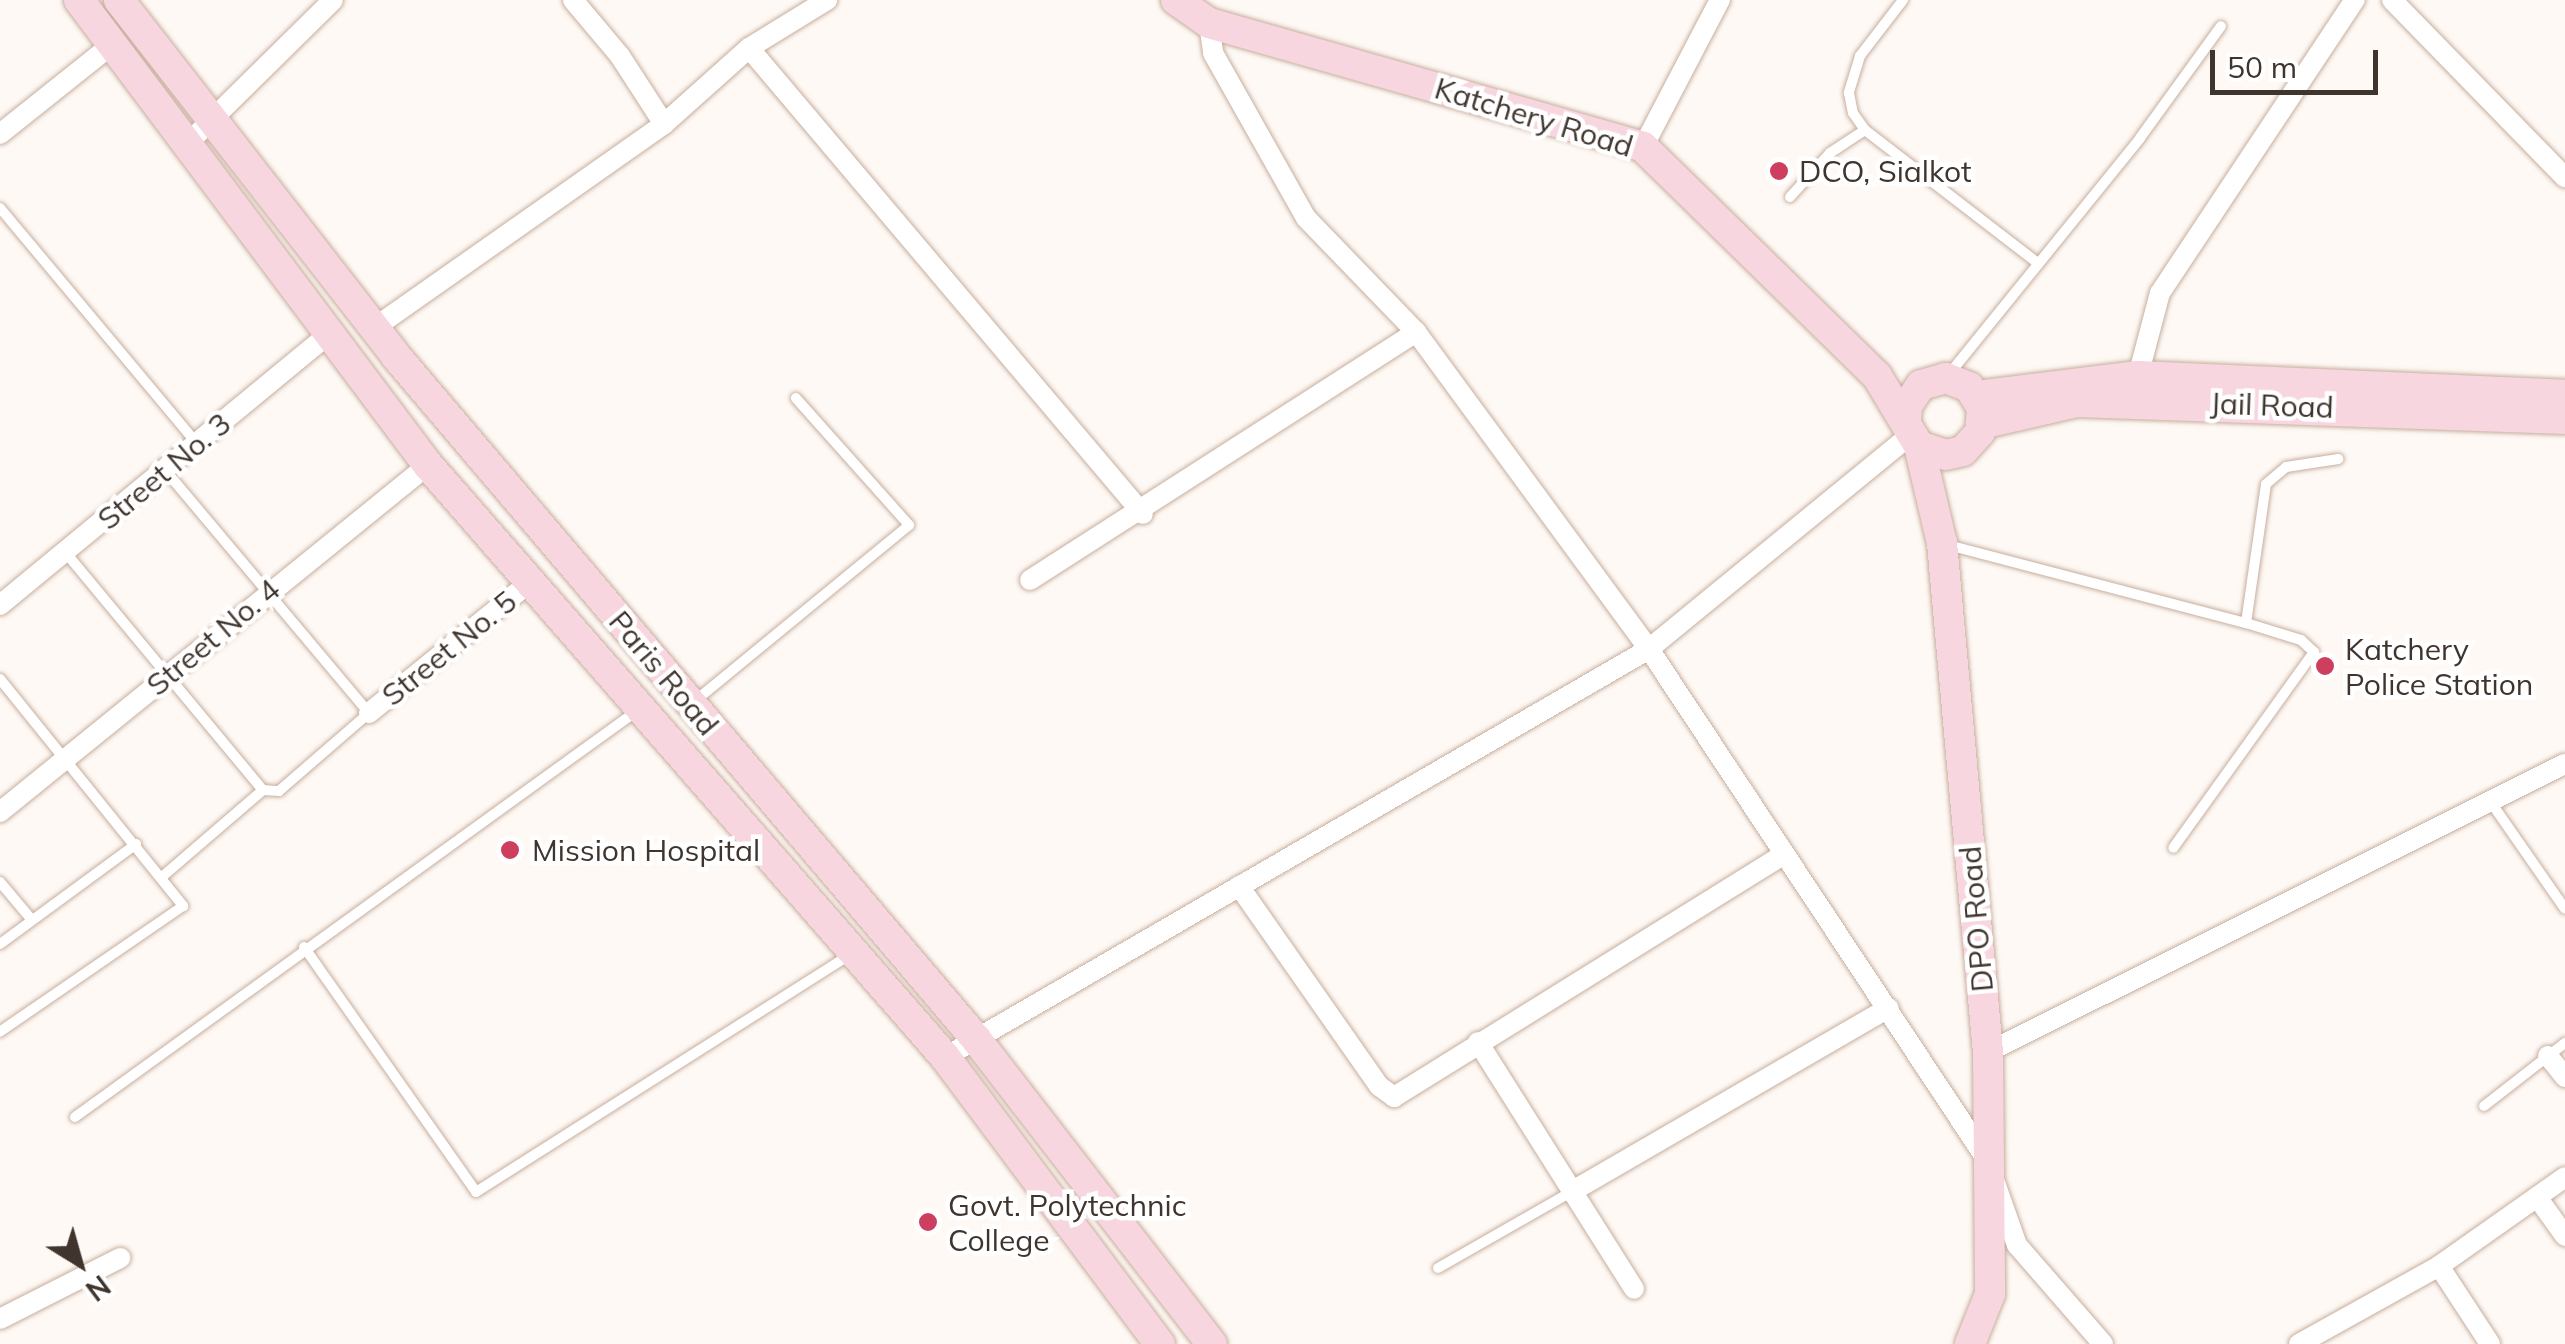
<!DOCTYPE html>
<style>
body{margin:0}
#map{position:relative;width:2565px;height:1344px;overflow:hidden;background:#fef9f5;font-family:Mulish,sans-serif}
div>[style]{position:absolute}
.roads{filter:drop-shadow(0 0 2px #c7ae9d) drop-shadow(0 0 2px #c7ae9d)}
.lane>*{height:10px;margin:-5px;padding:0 5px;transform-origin:5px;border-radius:5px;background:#fff}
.street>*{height:20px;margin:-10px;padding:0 10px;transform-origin:10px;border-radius:10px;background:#fff}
.secondary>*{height:30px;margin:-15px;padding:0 15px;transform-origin:15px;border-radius:15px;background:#f8d6df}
.dots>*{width:28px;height:28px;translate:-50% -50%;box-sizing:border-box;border:5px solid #fff;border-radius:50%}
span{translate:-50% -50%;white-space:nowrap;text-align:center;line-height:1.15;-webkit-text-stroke:9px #fff;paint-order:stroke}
.street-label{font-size:30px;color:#40352e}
.poi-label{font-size:30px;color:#40352e}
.left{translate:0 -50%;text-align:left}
.north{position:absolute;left:30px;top:1214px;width:100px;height:100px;-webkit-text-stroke:8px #fff;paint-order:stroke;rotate:143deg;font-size:28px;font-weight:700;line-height:40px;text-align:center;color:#40352e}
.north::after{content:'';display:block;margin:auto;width:35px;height:45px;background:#40352e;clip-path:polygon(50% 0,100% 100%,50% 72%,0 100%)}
.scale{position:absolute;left:2210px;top:50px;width:168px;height:45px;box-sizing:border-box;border:5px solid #40352e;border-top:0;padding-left:12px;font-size:30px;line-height:35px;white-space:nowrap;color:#40352e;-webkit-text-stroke:8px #fff;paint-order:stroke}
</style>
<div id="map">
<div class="roads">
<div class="lane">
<i style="left:1903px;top:0;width:71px;rotate:127.5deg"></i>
<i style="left:1860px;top:56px;width:39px;rotate:107deg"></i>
<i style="left:1849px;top:93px;width:20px;rotate:79deg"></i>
<i style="left:1853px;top:113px;width:21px;rotate:55deg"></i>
<i style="left:1865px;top:130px;width:218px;rotate:37.6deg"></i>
<i style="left:1790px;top:197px;width:59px;rotate:-47.7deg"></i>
<i style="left:1830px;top:153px;width:42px;rotate:-33.3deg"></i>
<i style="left:0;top:208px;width:307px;rotate:50.1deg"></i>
<i style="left:1950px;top:373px;width:302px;rotate:-51deg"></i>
<i style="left:2140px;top:138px;width:138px;rotate:-54.1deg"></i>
<i style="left:1948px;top:545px;width:308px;rotate:14.7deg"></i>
<i style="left:2246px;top:623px;width:58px;rotate:17.2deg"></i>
<i style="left:2301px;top:640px;width:18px;rotate:43deg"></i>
<i style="left:2314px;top:652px;width:241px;rotate:125.7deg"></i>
<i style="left:66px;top:553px;width:308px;rotate:50.3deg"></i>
<i style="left:263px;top:790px;width:16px;rotate:4deg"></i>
<i style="left:279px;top:791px;width:119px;rotate:-40.9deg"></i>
<i style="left:369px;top:713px;width:317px;rotate:-130deg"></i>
<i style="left:2246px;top:623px;width:140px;rotate:-81.8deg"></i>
<i style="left:2266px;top:484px;width:26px;rotate:-40deg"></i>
<i style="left:2286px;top:467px;width:53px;rotate:-8.7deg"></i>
<i style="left:0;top:679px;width:292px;rotate:51.1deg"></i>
<i style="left:183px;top:906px;width:222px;rotate:145.5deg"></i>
<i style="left:695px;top:701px;width:277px;rotate:-39.4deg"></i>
<i style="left:909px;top:525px;width:170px;rotate:-131.7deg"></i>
<i style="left:2490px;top:801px;width:131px;rotate:55.2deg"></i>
<i style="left:163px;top:876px;width:132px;rotate:-40.7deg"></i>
<i style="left:0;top:882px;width:48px;rotate:50deg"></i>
<i style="left:0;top:944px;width:169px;rotate:-36.3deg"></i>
<i style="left:304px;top:947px;width:299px;rotate:54.9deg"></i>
<i style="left:476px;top:1192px;width:446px;rotate:-32.4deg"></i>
<i style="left:2484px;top:1106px;width:103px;rotate:-37.9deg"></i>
<i style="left:75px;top:1117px;width:695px;rotate:-35.86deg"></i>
<i style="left:1438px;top:1268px;width:153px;rotate:-29.7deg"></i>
</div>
<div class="street">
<i style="left:573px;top:0;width:73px;rotate:50deg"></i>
<i style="left:620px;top:56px;width:81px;rotate:57.1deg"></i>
<i style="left:2392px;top:0;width:248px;rotate:45.7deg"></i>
<i style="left:1209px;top:23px;width:30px;rotate:82deg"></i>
<i style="left:1213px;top:53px;width:189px;rotate:60.6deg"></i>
<i style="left:1306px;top:218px;width:158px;rotate:46deg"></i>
<i style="left:1416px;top:332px;width:393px;rotate:53.7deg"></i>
<i style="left:1649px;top:649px;width:613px;rotate:56.52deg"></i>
<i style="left:1987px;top:1160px;width:90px;rotate:70.6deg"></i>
<i style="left:2017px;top:1245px;width:131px;rotate:49deg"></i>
<i style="left:749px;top:48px;width:610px;rotate:49.79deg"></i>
<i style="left:0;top:134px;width:146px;rotate:-38.6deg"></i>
<i style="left:187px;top:144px;width:205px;rotate:-44.6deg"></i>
<i style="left:1643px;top:147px;width:166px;rotate:-62.4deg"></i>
<i style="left:374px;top:328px;width:355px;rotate:-35.1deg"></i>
<i style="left:664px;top:124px;width:114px;rotate:-41.8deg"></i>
<i style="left:749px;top:48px;width:92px;rotate:-31.6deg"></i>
<i style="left:2138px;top:376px;width:86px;rotate:-75.2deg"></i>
<i style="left:2160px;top:293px;width:352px;rotate:-56.4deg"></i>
<i style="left:1030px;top:580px;width:459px;rotate:-32.7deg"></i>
<i style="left:0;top:605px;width:425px;rotate:-39.5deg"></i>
<i style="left:369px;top:713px;width:208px;rotate:-39.1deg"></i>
<i style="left:0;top:812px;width:551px;rotate:-39.03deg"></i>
<i style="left:1239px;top:886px;width:244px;rotate:55deg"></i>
<i style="left:1379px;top:1086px;width:19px;rotate:36deg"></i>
<i style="left:1394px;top:1097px;width:460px;rotate:-31.9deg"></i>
<i style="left:1478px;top:1042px;width:292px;rotate:57.7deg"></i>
<i style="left:1988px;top:1052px;width:645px;rotate:-26.53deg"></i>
<i style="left:2548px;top:1056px;width:27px;rotate:51deg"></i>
<i style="left:945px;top:1057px;width:814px;rotate:-30.09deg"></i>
<i style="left:1649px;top:649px;width:338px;rotate:-39.3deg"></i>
<i style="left:1571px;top:1192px;width:367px;rotate:-30.1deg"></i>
<i style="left:2537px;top:1197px;width:48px;rotate:54.3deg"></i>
<i style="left:2439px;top:1266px;width:93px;rotate:56.8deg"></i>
<i style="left:0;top:1319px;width:135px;rotate:-26.9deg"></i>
<i style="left:2299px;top:1344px;width:160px;rotate:-29.1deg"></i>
<i style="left:2439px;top:1266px;width:154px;rotate:-35.2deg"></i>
</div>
<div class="secondary">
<i style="left:79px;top:0;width:581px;rotate:53.11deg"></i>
<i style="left:428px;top:465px;width:786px;rotate:48.87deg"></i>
<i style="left:945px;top:1057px;width:359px;rotate:53.2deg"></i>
<i style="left:119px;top:0;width:450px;rotate:52.1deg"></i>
<i style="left:395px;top:355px;width:897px;rotate:49.65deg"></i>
<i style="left:976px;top:1039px;width:386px;rotate:52.3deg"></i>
<i style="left:1176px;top:0;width:40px;rotate:34.9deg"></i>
<i style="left:1209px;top:23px;width:451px;rotate:15.9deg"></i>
<i style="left:1643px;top:147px;width:327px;rotate:44.4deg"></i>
<i style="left:1877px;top:376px;width:82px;rotate:59deg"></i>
<i style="left:1919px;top:446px;width:28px;rotate:18deg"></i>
<i style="left:1946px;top:455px;width:17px;rotate:-13deg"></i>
<i style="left:1963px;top:451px;width:25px;rotate:-48deg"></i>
<i style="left:1980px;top:432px;width:24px;rotate:-85deg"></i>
<i style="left:1982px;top:408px;width:25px;rotate:-122deg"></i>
<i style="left:1969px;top:387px;width:25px;rotate:-159deg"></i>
<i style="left:1946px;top:378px;width:26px;rotate:164deg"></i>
<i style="left:1921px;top:385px;width:25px;rotate:124deg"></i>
<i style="left:1907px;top:406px;width:15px;rotate:94deg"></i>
<i style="left:1977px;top:396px;width:162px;rotate:-7.1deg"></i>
<i style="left:2138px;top:376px;width:427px;rotate:2.5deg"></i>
<i style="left:1982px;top:424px;width:98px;rotate:-13deg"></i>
<i style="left:2077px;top:402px;width:488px;rotate:2deg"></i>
<i style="left:1919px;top:446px;width:100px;rotate:76.7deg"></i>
<i style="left:1942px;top:543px;width:511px;rotate:84.84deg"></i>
<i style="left:1988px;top:1052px;width:242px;rotate:89.5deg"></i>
<i style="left:1990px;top:1294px;width:54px;rotate:111.8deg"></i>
</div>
</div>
<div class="dots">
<i style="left:1779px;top:171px;background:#ce3e5e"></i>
<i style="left:2325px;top:666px;background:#ce3e5e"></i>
<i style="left:510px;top:850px;background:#ce3e5e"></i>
<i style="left:928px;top:1222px;background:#ce3e5e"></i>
</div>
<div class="street-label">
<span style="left:1534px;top:117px;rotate:17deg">Katchery Road</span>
<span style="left:2272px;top:405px;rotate:2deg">Jail Road</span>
<span style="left:164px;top:471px;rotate:-40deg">Street No. 3</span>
<span style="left:213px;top:637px;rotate:-40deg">Street No. 4</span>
<span style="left:449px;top:648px;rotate:-39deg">Street No. 5</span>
<span style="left:664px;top:673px;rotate:50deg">Paris Road</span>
<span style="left:1976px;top:919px;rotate:-95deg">DPO Road</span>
</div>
<div class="poi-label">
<span class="left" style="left:1799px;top:171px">DCO, Sialkot</span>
<span class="left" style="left:2345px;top:666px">Katchery<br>Police Station</span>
<span class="left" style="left:532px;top:850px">Mission Hospital</span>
<span class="left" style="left:948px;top:1222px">Govt. Polytechnic<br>College</span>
</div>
<div class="north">N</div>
<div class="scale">50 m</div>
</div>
